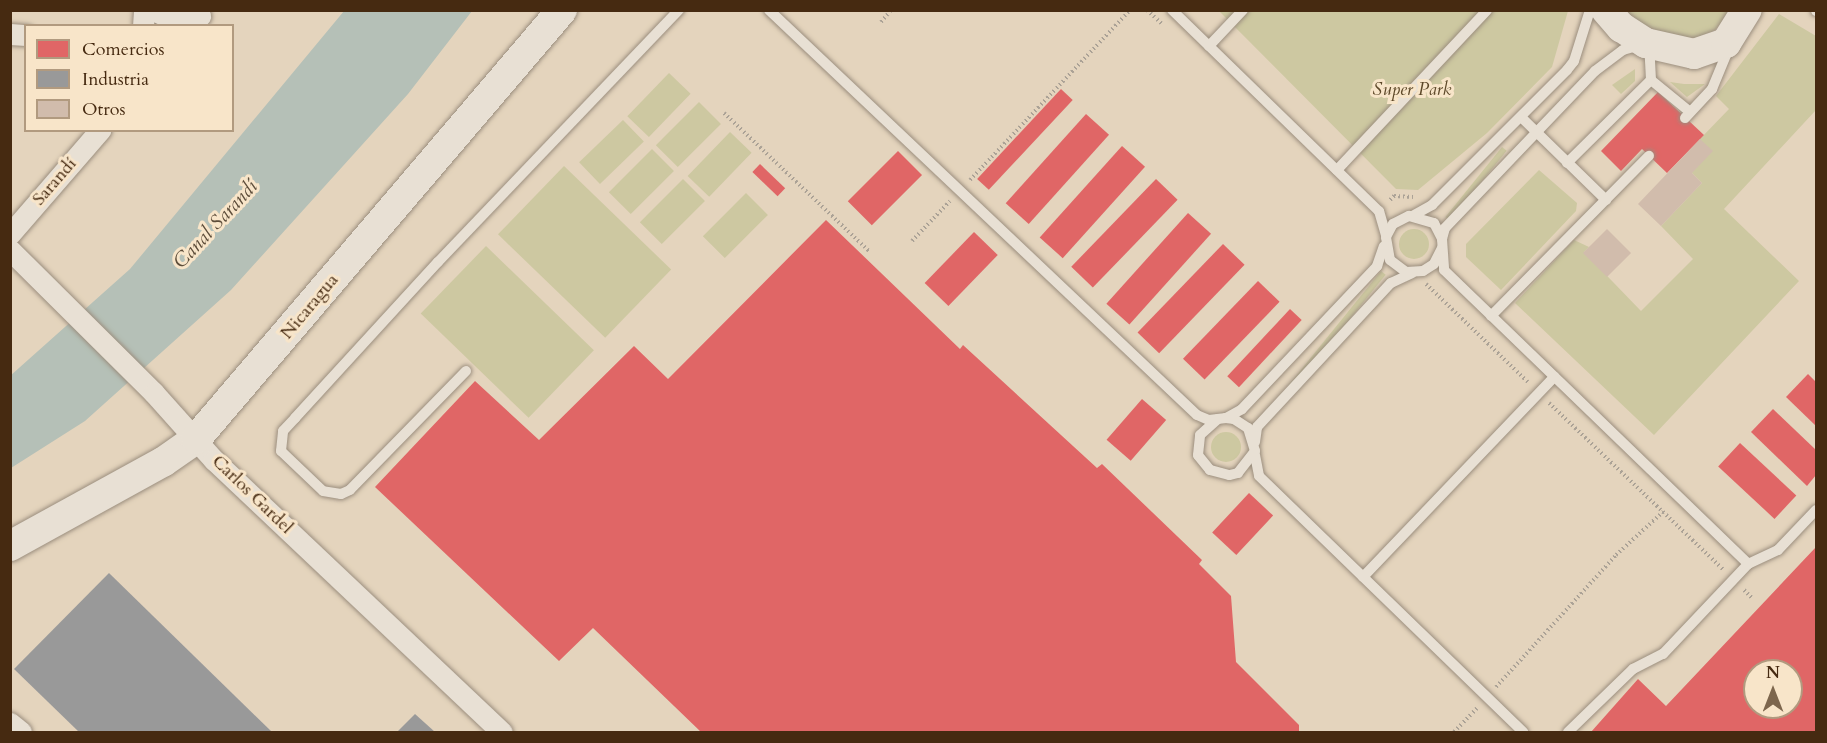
<!DOCTYPE html>
<meta charset="utf-8">
<style>
body{margin:0}
#map{position:relative;width:1827px;height:743px;overflow:hidden;background:#e4d4bd;font-family:Cardo,serif}
div>[style]{position:absolute}
.green>*{inset:0;background:#cdc8a1;transform-origin:0 0}
.round{border-radius:50%}
.water>*{inset:0;background:#b5c0b7}
.shops>*{inset:0;background:#e06666;transform-origin:0 0}
.industry>*{inset:0;background:#999}
.building>*{inset:0;background:#d1bcac;transform-origin:0 0}
.path>*{height:4px;margin-top:-2px;transform-origin:0;background:repeating-linear-gradient(90deg,#aba296 0 1.5px,transparent 0 4.5px)}
.roads{filter:drop-shadow(0 0 2px #9b8e7e) drop-shadow(0 0 2px #9b8e7e)}
.lane>*{height:10px;margin:-5px;padding:0 5px;transform-origin:5px;border-radius:5px;background:#e8e0d4}
.street>*{height:21px;margin:-10.5px;padding:0 10.5px;transform-origin:10.5px;border-radius:10.5px;background:#e8e0d4}
.secondary>*{height:30px;margin:-15px;padding:0 15px;transform-origin:15px;border-radius:15px;background:#e8e0d4}
span{translate:-50% -50%;white-space:nowrap;text-align:center;line-height:1.15;-webkit-text-stroke:6px #f8e5c9;paint-order:stroke}
.park-label{font-size:18px;color:#5d4829;font-style:italic}
.street-label{font-size:18px;color:#462a11}
.water-label{font-size:20px;color:#5d4d3a;font-style:italic}
.frame{position:absolute;inset:0;border:12px solid #462a11;pointer-events:none}
.legend{position:absolute;left:24px;top:24px;width:210px;height:108px;box-sizing:border-box;background:#f8e5c9;border:2px solid #b19a7f;margin:0;padding:8px 10px;list-style:none;font-size:18px;color:#462a11}
.legend li{display:flex;align-items:center;gap:12px;height:30px}
.legend b{width:30px;border:2px solid #b19a7f}
.north{position:absolute;left:1743px;top:659px;width:60px;height:60px;box-sizing:border-box;background:#f8e5c9;border:2px solid #b19a7f;border-radius:50%;rotate:0deg;font-size:16px;font-weight:700;line-height:24px;text-align:center;color:#462a11}
.north::after{content:'';display:block;margin:auto;width:21px;height:27px;background:#7d664d;clip-path:polygon(50% 0,100% 100%,50% 72%,0 100%)}
</style>
<div id="map">
<div class="green">
<i style="clip-path:polygon(1219px 11px,1568px 11px,1552px 67px,1487px 133px,1418px 190px,1396px 189px)"></i>
<i style="clip-path:polygon(1624px 11px,1732px 11px,1710px 35px,1692px 41px,1651px 31px)"></i>
<i style="clip-path:polygon(1779px 14px,1816px 36px,1816px 110px,1724px 209px,1799px 281px,1654px 435px,1515px 303px,1574px 240px,1589px 247px,1584px 252px,1641px 311px,1693px 259px,1661px 226px,1702px 183px,1692px 173px,1700px 139px,1729px 109px,1716px 96px)"></i>
<i style="clip-path:polygon(1635px 69px,1635px 81px,1621px 94px,1612px 85px)"></i>
<i style="left:669px;top:73px;width:30px;height:60px;rotate:44deg"></i>
<i style="clip-path:polygon(1670px 82px,1684px 84px,1705px 84px,1687px 97px)"></i>
<i style="left:699px;top:102px;width:31px;height:61px;rotate:45deg"></i>
<i style="left:623px;top:120px;width:30px;height:61px;rotate:46deg"></i>
<i style="left:730px;top:132px;width:30px;height:61px;rotate:44deg"></i>
<i style="left:1502px;top:147px;width:6px;height:90px;rotate:39deg"></i>
<i style="left:652px;top:149px;width:31px;height:61px;rotate:45deg"></i>
<i style="left:564px;top:166px;width:149px;height:95px;rotate:44deg"></i>
<i style="clip-path:polygon(1539px 170px,1577px 203px,1576px 211px,1501px 290px,1466px 257px,1466px 244px)"></i>
<i style="left:683px;top:179px;width:31px;height:61px;rotate:45deg"></i>
<i style="left:746px;top:193px;width:31px;height:61px;rotate:45deg"></i>
<i class="round" style="left:1399px;top:229px;width:30px;height:30px"></i>
<i style="left:486px;top:246px;width:150px;height:94px;rotate:44deg"></i>
<i style="left:1381px;top:271px;width:6px;height:192px;rotate:39deg"></i>
<i class="round" style="left:1211px;top:432px;width:30px;height:30px"></i>
</div>
<div class="water">
<i style="clip-path:polygon(344px 11px,472px 11px,408px 94px,231px 290px,85px 421px,11px 468px,10px 376px,130px 269px)"></i>
</div>
<div class="shops">
<i style="left:1061px;top:89px;width:16px;height:123px;rotate:43deg"></i>
<i style="clip-path:polygon(1658px 92px,1704px 135px,1667px 173px,1642px 149px,1621px 171px,1601px 151px)"></i>
<i style="left:1086px;top:114px;width:31px;height:120px;rotate:42deg"></i>
<i style="left:1122px;top:146px;width:31px;height:123px;rotate:42deg"></i>
<i style="left:898px;top:151px;width:34px;height:71px;rotate:45deg"></i>
<i style="left:760px;top:164px;width:35px;height:11px;rotate:44deg"></i>
<i style="left:1156px;top:179px;width:30px;height:122px;rotate:44deg"></i>
<i style="left:1188px;top:213px;width:31px;height:122px;rotate:42deg"></i>
<i style="clip-path:polygon(826px 220px,960px 349px,963px 345px,1097px 468px,1102px 464px,1202px 560px,1199px 564px,1231px 596px,1236px 662px,1299px 725px,1299px 732px,701px 732px,593px 628px,559px 661px,375px 487px,475px 381px,539px 440px,634px 346px,668px 379px)"></i>
<i style="left:974px;top:232px;width:33px;height:71px;rotate:44deg"></i>
<i style="left:1223px;top:244px;width:30px;height:123px;rotate:44deg"></i>
<i style="left:1258px;top:281px;width:30px;height:108px;rotate:44deg"></i>
<i style="left:1290px;top:309px;width:16px;height:92px;rotate:43deg"></i>
<i style="clip-path:polygon(1808px 374px,1816px 382px,1816px 426px,1786px 397px)"></i>
<i style="left:1142px;top:399px;width:32px;height:54px;rotate:41deg"></i>
<i style="clip-path:polygon(1773px 409px,1816px 450px,1816px 475px,1807px 486px,1751px 432px)"></i>
<i style="left:1740px;top:443px;width:77px;height:32px;rotate:43deg"></i>
<i style="left:1249px;top:493px;width:33px;height:54px;rotate:43deg"></i>
<i style="clip-path:polygon(evenodd,1816px 547px,1816px 732px,1591px 732px,1638px 679px,1666px 706px,1816px 547px,1755px 671px,1791px 671px,1791px 707px,1755px 707px,1755px 671px)"></i>
</div>
<div class="industry">
<i style="clip-path:polygon(109px 573px,272px 732px,79px 732px,14px 669px)"></i>
<i style="clip-path:polygon(415px 714px,435px 732px,397px 732px)"></i>
</div>
<div class="building">
<i style="clip-path:polygon(1700px 139px,1713px 151px,1692px 173px,1702px 183px,1661px 226px,1638px 204px)"></i>
<i style="left:1607px;top:229px;width:34px;height:34px;rotate:45deg"></i>
</div>
<div class="path">
<i style="left:1147px;top:10px;width:21px;rotate:43deg"></i>
<i style="left:881px;top:22px;width:16px;rotate:-50deg"></i>
<i style="left:724px;top:113px;width:200px;rotate:43.6deg"></i>
<i style="left:970px;top:180px;width:233px;rotate:-46.7deg"></i>
<i style="left:1390px;top:200px;width:6px;rotate:-45deg"></i>
<i style="left:1394px;top:196px;width:19px;rotate:3deg"></i>
<i style="left:912px;top:241px;width:55px;rotate:-46.5deg"></i>
<i style="left:1426px;top:284px;width:143px;rotate:43.9deg"></i>
<i style="left:1549px;top:403px;width:242px;rotate:43.7deg"></i>
<i style="left:1744px;top:590px;width:11px;rotate:45deg"></i>
<i style="left:1496px;top:687px;width:178px;rotate:-47.7deg"></i>
<i style="left:1616px;top:555px;width:64px;rotate:-42.5deg"></i>
<i style="left:1454px;top:732px;width:33px;rotate:-46deg"></i>
</div>
<div class="roads">
<div class="lane">
<i style="left:769px;top:10px;width:589px;rotate:43.42deg"></i>
<i style="left:1197px;top:415px;width:13px;rotate:23deg"></i>
<i style="left:1209px;top:420px;width:17px;rotate:-7deg"></i>
<i style="left:1226px;top:418px;width:8px;rotate:7deg"></i>
<i style="left:1234px;top:419px;width:17px;rotate:33deg"></i>
<i style="left:1248px;top:428px;width:24px;rotate:73deg"></i>
<i style="left:1255px;top:451px;width:28px;rotate:128deg"></i>
<i style="left:1238px;top:473px;width:9px;rotate:167deg"></i>
<i style="left:1229px;top:475px;width:20px;rotate:-165deg"></i>
<i style="left:1210px;top:470px;width:19px;rotate:-129deg"></i>
<i style="left:1198px;top:455px;width:20px;rotate:-84deg"></i>
<i style="left:1200px;top:435px;width:24px;rotate:-42deg"></i>
<i style="left:1172px;top:10px;width:289px;rotate:44.2deg"></i>
<i style="left:1379px;top:211px;width:26px;rotate:74deg"></i>
<i style="left:1816px;top:10px;width:1px;rotate:90deg"></i>
<i style="left:1209px;top:46px;width:50px;rotate:-46.6deg"></i>
<i style="left:1651px;top:80px;width:50px;rotate:39.4deg"></i>
<i style="left:1521px;top:117px;width:119px;rotate:44.3deg"></i>
<i style="left:1685px;top:118px;width:40px;rotate:-47deg"></i>
<i style="left:1712px;top:89px;width:44px;rotate:-67.5deg"></i>
<i style="left:1567px;top:163px;width:118px;rotate:-44.7deg"></i>
<i style="left:1651px;top:80px;width:35px;rotate:-93deg"></i>
<i style="left:1337px;top:170px;width:219px;rotate:-46.8deg"></i>
<i style="left:1414px;top:215px;width:21px;rotate:-29deg"></i>
<i style="left:1432px;top:205px;width:191px;rotate:-45deg"></i>
<i style="left:1567px;top:70px;width:11px;rotate:-52deg"></i>
<i style="left:1574px;top:61px;width:53px;rotate:-72.6deg"></i>
<i style="left:1442px;top:239px;width:11px;rotate:-75deg"></i>
<i style="left:1445px;top:228px;width:217px;rotate:-46.3deg"></i>
<i style="left:1595px;top:71px;width:35px;rotate:-37deg"></i>
<i style="left:1623px;top:50px;width:18px;rotate:-16deg"></i>
<i style="left:1442px;top:248px;width:18px;rotate:117deg"></i>
<i style="left:1434px;top:264px;width:13px;rotate:148deg"></i>
<i style="left:1423px;top:271px;width:17px;rotate:177deg"></i>
<i style="left:1406px;top:272px;width:20px;rotate:-143deg"></i>
<i style="left:1390px;top:260px;width:23px;rotate:-100deg"></i>
<i style="left:1386px;top:237px;width:15px;rotate:-62deg"></i>
<i style="left:1393px;top:224px;width:18px;rotate:-27deg"></i>
<i style="left:1409px;top:216px;width:26px;rotate:16deg"></i>
<i style="left:1434px;top:223px;width:18px;rotate:63deg"></i>
<i style="left:1442px;top:239px;width:31px;rotate:86deg"></i>
<i style="left:1444px;top:270px;width:423px;rotate:44deg"></i>
<i style="left:1491px;top:316px;width:225px;rotate:-45.4deg"></i>
<i style="left:466px;top:371px;width:166px;rotate:134.3deg"></i>
<i style="left:350px;top:490px;width:10px;rotate:156deg"></i>
<i style="left:341px;top:494px;width:18px;rotate:-171deg"></i>
<i style="left:323px;top:491px;width:58px;rotate:-136.4deg"></i>
<i style="left:281px;top:451px;width:20px;rotate:-84deg"></i>
<i style="left:283px;top:431px;width:18px;rotate:-47deg"></i>
<i style="left:295px;top:418px;width:212px;rotate:-47.5deg"></i>
<i style="left:438px;top:262px;width:349px;rotate:-46.3deg"></i>
<i style="left:1226px;top:418px;width:18px;rotate:-29deg"></i>
<i style="left:1242px;top:409px;width:197px;rotate:-46.6deg"></i>
<i style="left:1377px;top:266px;width:21px;rotate:-71deg"></i>
<i style="left:1255px;top:442px;width:15px;rotate:-82deg"></i>
<i style="left:1257px;top:427px;width:197px;rotate:-47.1deg"></i>
<i style="left:1391px;top:283px;width:23px;rotate:-25deg"></i>
<i style="left:1255px;top:455px;width:21px;rotate:79deg"></i>
<i style="left:1259px;top:476px;width:368px;rotate:44.1deg"></i>
<i style="left:1363px;top:577px;width:277px;rotate:-46.3deg"></i>
<i style="left:1568px;top:732px;width:91px;rotate:-44.1deg"></i>
<i style="left:1633px;top:669px;width:34px;rotate:-27deg"></i>
<i style="left:1663px;top:654px;width:124px;rotate:-46.6deg"></i>
<i style="left:1748px;top:564px;width:33px;rotate:-25deg"></i>
<i style="left:1778px;top:550px;width:55px;rotate:-46.5deg"></i>
</div>
<div class="street">
<i style="left:153px;top:10px;width:29px;rotate:25deg"></i>
<i style="left:179px;top:22px;width:22px;rotate:-16deg"></i>
<i style="left:143px;top:26px;width:16px;rotate:-86deg"></i>
<i style="left:10px;top:34px;width:16px;rotate:4deg"></i>
<i style="left:10px;top:234px;width:138px;rotate:-49.1deg"></i>
<i style="left:10px;top:250px;width:203px;rotate:44.8deg"></i>
<i style="left:154px;top:393px;width:90px;rotate:48.2deg"></i>
<i style="left:214px;top:460px;width:396px;rotate:43.4deg"></i>
<i style="left:10px;top:723px;width:14px;rotate:39deg"></i>
</div>
<div class="secondary">
<i style="left:1606px;top:10px;width:23px;rotate:49deg"></i>
<i style="left:1621px;top:27px;width:30px;rotate:33deg"></i>
<i style="left:1646px;top:43px;width:49px;rotate:12.9deg"></i>
<i style="left:1694px;top:54px;width:34px;rotate:-19deg"></i>
<i style="left:1726px;top:43px;width:39px;rotate:-58deg"></i>
<i style="left:10px;top:546px;width:175px;rotate:-28.8deg"></i>
<i style="left:163px;top:462px;width:40px;rotate:-34.9deg"></i>
<i style="left:196px;top:439px;width:564px;rotate:-49.53deg"></i>
</div>
</div>
<div class="park-label">
<span style="left:1412px;top:90px">Super Park</span>
</div>
<div class="street-label">
<span style="left:55px;top:182px;rotate:-49deg">Sarandí</span>
<span style="left:310px;top:307px;rotate:-50deg">Nicaragua</span>
<span style="left:252px;top:495px;rotate:44deg">Carlos Gardel</span>
</div>
<div class="water-label">
<span style="left:215px;top:224px;rotate:-47deg">Canal Sarandí</span>
</div>
<div class="frame"></div>
<ul class="legend">
<li><b style="height:16px;background:#e06666"></b>Comercios</li>
<li><b style="height:16px;background:#999"></b>Industria</li>
<li><b style="height:16px;background:#d1bcac"></b>Otros</li>
</ul>
<div class="north">N</div>
</div>
